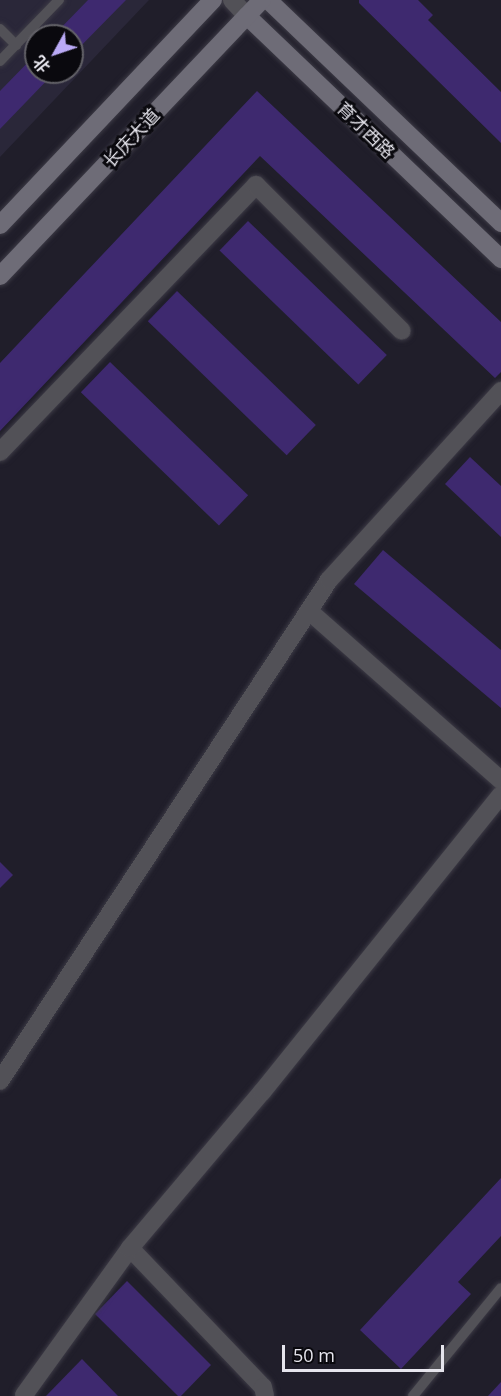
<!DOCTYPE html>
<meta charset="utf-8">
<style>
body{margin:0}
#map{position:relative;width:501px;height:1396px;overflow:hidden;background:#201e2a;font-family:"Open Sans","Noto Sans SC",sans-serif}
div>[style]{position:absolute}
.built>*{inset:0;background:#2a2739}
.building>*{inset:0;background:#3e296f;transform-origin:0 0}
.roads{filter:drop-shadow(0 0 2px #3c3a45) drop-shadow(0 0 2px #3c3a45)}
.service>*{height:10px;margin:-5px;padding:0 5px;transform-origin:5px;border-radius:5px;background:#525157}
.minor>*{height:18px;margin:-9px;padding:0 9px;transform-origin:9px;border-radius:9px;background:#525157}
.tertiary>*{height:18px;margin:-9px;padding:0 9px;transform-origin:9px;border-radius:9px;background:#525157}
.secondary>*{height:18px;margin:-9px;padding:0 9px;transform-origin:9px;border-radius:9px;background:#6e6c77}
span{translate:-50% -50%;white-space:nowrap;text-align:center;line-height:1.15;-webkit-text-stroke:6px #0a090e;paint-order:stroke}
.street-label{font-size:18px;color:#e6e5ed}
.north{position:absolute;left:24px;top:24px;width:60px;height:60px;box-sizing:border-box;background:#0a090e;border:2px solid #626167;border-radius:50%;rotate:230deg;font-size:16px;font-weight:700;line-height:24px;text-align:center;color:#e6e5ed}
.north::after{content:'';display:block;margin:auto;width:21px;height:27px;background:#baaaf6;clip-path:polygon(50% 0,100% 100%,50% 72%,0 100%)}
.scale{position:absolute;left:282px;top:1345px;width:162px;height:27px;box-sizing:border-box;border:3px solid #e6e5ed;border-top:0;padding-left:8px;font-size:18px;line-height:21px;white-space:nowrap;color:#e6e5ed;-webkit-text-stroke:4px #0a090e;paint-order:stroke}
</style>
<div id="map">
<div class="built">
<i style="clip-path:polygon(evenodd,0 0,149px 0,0 157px,0 0,36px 36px,72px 36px,72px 72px,36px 72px,36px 36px)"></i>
</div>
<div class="building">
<i style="clip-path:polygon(88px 0,126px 0,72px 55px,72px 36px,53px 36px)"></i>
<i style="clip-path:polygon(359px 0,418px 0,433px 15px,428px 20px,501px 92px,501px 143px,359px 3px)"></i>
<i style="clip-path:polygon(36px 54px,36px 72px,55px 72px,0 129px,0 91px)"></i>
<i style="clip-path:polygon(257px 91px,501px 322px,501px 372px,495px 378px,260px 156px,0 431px,0 363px)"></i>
<i style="left:248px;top:221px;width:193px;height:41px;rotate:44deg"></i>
<i style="left:177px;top:291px;width:193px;height:42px;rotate:44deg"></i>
<i style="left:110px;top:362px;width:192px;height:42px;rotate:44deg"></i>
<i style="clip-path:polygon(470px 457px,501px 486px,501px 537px,445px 484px)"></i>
<i style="clip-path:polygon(383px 550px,501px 650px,501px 708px,354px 584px)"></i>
<i style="clip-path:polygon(0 862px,13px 875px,0 888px)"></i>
<i style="clip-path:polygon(501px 1178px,501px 1236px,458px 1282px,471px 1294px,401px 1369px,360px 1330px)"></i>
<i style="clip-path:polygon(127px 1281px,211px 1365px,181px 1396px,178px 1396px,95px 1314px)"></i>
<i style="clip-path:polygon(82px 1359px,118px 1396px,46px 1396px)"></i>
<i style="clip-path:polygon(501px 1382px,501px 1396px,488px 1396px)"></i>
</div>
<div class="roads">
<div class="service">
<i style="left:0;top:29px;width:23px;rotate:45deg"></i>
<i style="left:0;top:61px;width:85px;rotate:-46deg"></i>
<i style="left:413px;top:1396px;width:139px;rotate:-50.8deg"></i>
</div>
<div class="minor">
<i style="left:0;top:452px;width:370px;rotate:-46.2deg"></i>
<i style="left:256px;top:185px;width:206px;rotate:45deg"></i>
<i style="left:309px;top:611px;width:256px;rotate:41.4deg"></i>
<i style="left:0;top:1081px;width:599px;rotate:-56.71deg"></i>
<i style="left:329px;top:580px;width:256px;rotate:-47.7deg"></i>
<i style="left:130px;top:1248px;width:192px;rotate:46.3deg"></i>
<i style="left:263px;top:1387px;width:9px;rotate:77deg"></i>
<i style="left:24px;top:1395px;width:181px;rotate:-54.2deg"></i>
<i style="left:130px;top:1248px;width:204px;rotate:-49.8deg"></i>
<i style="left:262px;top:1092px;width:381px;rotate:-51.2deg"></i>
</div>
<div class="tertiary">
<i style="left:232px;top:0;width:22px;rotate:47deg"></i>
</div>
<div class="secondary">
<i style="left:268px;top:0;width:323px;rotate:43.7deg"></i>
<i style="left:247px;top:16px;width:352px;rotate:43.7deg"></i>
<i style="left:0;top:225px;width:310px;rotate:-46.6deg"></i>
<i style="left:0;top:276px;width:381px;rotate:-46.5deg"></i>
</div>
</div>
<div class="street-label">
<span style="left:366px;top:130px;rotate:44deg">育才西路</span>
<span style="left:131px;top:138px;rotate:-47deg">长庆大道</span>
</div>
<div class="north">北</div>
<div class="scale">50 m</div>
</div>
